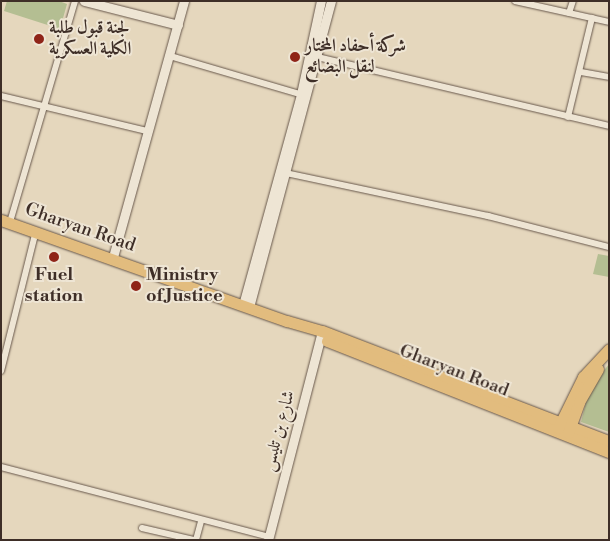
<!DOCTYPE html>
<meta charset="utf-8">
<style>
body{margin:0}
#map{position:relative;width:610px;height:541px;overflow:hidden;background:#e5d7bd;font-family:"Libre Bodoni",Amiri,serif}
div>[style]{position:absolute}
.green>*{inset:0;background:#b4be92}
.roads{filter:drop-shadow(0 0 1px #68584c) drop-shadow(0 0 1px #68584c)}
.street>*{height:6px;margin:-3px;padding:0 3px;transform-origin:3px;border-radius:3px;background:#eee5d4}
.secondary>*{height:9px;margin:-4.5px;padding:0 4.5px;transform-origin:4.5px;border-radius:4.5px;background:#eee5d4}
.highway>*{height:11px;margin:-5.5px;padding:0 5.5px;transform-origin:5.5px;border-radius:5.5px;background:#e2bc7e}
.dots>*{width:14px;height:14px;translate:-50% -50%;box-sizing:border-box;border:2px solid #eee5d4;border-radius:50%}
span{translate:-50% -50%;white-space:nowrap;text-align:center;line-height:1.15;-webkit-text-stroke:4px #eee5d4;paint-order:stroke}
.poi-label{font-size:18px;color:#3e2e27;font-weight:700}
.left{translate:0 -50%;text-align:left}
.street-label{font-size:18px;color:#3e2e27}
.frame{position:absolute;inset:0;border:2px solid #3e2e27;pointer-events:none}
</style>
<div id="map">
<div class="green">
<i style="clip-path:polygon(7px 1px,59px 1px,67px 4px,60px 29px,4px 11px)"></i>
<i style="clip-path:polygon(598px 254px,609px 256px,609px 277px,593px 274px)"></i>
<i style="clip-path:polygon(609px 364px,609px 432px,581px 422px,589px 390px)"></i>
</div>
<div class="roads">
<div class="street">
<i style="left:515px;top:1px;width:96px;rotate:12.6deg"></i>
<i style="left:569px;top:13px;width:13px;rotate:-72deg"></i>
<i style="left:170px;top:56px;width:139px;rotate:16.3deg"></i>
<i style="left:313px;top:56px;width:304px;rotate:13.3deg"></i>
<i style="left:581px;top:72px;width:28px;rotate:10deg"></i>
<i style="left:1px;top:96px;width:150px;rotate:13.5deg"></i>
<i style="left:568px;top:117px;width:102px;rotate:-76.4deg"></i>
<i style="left:281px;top:172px;width:212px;rotate:12deg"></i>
<i style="left:488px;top:216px;width:125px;rotate:14.4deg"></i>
<i style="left:10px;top:222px;width:230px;rotate:-73.6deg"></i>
<i style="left:1px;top:371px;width:144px;rotate:-76deg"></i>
<i style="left:1px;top:467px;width:278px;rotate:14.6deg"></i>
<i style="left:142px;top:528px;width:53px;rotate:13deg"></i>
<i style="left:196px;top:540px;width:20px;rotate:-75deg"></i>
</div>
<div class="secondary">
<i style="left:84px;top:1px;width:97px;rotate:14.3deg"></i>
<i style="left:113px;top:257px;width:266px;rotate:-74.5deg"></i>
<i style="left:243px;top:305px;width:219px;rotate:-74.6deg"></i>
<i style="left:301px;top:94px;width:95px;rotate:-77.9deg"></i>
<i style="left:249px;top:307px;width:317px;rotate:-75deg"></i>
<i style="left:268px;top:540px;width:216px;rotate:-75.5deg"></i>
</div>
<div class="highway">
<i style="left:1px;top:220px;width:303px;rotate:19.5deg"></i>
<i style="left:287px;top:321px;width:36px;rotate:16deg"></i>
<i style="left:322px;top:331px;width:307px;rotate:21deg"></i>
<i style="left:327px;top:341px;width:303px;rotate:21.5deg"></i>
<i style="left:558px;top:428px;width:57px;rotate:-63.9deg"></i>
<i style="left:583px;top:377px;width:38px;rotate:-47deg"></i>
<i style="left:568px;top:433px;width:33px;rotate:-70deg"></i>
<i style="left:579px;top:402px;width:38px;rotate:-60deg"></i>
</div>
</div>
<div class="dots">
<i style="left:39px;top:39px;background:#8f2418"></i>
<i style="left:295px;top:57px;background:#8f2418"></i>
<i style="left:54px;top:257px;background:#8f2418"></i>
<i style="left:136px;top:286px;background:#8f2418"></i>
</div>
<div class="poi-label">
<span class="left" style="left:49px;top:39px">لجنة قبول طلبة<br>الكلية العسكرية</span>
<span class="left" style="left:305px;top:57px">شركة أحفاد المختار<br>لنقل البضائع</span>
<span style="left:54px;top:286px">Fuel<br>station</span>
<span class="left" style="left:146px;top:286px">Ministry<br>of Justice</span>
</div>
<div class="street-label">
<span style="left:80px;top:228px;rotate:19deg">Gharyan Road</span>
<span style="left:454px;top:371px;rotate:21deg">Gharyan Road</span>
<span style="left:279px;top:431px;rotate:-75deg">شارع بن تليس</span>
</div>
<div class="frame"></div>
</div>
